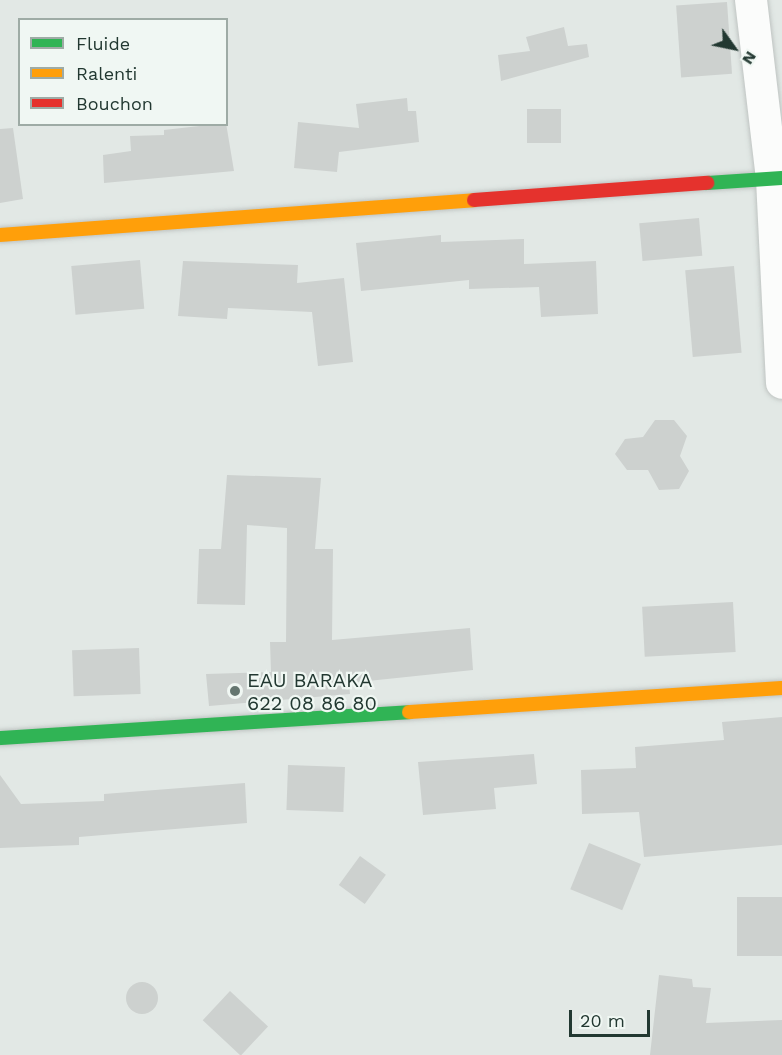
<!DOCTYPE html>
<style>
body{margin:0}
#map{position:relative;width:782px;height:1055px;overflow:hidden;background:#e2e8e5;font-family:"Work Sans",sans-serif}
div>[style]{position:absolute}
.building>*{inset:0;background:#cdd1cf;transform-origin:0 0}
.round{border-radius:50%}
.roads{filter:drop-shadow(0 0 2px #bfc4c2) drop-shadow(0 0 2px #bfc4c2)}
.street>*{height:32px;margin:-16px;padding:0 16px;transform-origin:16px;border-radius:16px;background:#fbfcfb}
.fast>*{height:14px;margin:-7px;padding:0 7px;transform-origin:7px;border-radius:7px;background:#30b455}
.slow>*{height:14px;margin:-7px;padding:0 7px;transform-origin:7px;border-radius:7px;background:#ff9f0a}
.jam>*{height:14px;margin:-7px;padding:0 7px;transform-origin:7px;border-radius:7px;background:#e5322d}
.dots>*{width:16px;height:16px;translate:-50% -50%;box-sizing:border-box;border:3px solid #f0f7f3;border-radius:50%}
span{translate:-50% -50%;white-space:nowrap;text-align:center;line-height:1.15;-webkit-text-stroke:4.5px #f0f7f3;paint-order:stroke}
.poi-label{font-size:20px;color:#223831}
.left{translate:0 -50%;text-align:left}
.legend{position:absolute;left:18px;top:18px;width:210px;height:108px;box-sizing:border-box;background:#f0f7f3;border:2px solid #9eaba5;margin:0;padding:8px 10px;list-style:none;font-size:18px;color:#223831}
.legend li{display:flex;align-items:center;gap:12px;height:30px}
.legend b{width:30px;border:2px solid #9eaba5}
.north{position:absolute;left:704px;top:18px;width:60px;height:60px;-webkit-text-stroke:4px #f0f7f3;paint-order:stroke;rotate:123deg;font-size:16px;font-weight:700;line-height:24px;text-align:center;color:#223831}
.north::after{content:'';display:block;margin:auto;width:21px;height:27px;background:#223831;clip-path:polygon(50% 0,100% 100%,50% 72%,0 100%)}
.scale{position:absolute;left:569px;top:1010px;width:81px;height:27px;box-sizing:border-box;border:3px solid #223831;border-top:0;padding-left:8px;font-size:18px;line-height:21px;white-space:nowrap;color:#223831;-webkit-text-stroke:4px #f0f7f3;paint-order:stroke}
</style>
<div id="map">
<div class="building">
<i style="left:727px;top:2px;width:72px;height:51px;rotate:86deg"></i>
<i style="clip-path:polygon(564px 27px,568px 46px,587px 44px,589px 57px,501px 81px,498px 55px,530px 51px,526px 37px)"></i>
<i style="clip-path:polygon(407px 98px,408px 111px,416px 111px,419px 142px,339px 152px,337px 172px,294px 168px,298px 122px,359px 128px,356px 104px)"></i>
<i style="left:527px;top:109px;width:34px;height:34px"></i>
<i style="clip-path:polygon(226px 123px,234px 171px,104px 183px,103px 155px,131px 151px,130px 136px,164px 135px,164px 130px)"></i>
<i style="clip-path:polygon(13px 128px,23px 199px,0 203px,0 129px)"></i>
<i style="left:699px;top:218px;width:38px;height:60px;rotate:85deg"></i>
<i style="clip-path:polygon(441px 235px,441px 242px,524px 239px,524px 264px,596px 261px,598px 314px,541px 317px,539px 287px,469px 289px,469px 280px,361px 291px,356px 243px)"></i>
<i style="left:140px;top:260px;width:49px;height:69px;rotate:85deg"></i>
<i style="clip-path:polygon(183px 261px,298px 265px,297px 283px,344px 278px,353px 362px,318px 366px,312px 312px,228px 308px,227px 319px,178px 316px)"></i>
<i style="left:734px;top:266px;width:87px;height:49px;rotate:85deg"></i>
<i style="clip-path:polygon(655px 420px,674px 420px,687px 436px,680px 456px,689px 471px,679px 489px,659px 490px,648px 470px,627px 470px,615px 454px,625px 439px,643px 437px)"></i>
<i style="clip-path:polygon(227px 475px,321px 478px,315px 549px,333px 549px,332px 640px,470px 628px,473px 670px,349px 683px,350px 694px,209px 706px,206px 674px,271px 672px,270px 642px,286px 642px,287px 528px,247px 525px,245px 605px,197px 604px,199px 549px,221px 549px)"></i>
<i style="left:733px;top:602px;width:50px;height:91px;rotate:87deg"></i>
<i style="left:139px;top:648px;width:46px;height:67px;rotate:88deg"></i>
<i style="clip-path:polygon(782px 717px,782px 845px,644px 857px,639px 812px,582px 814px,581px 770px,636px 768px,635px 747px,724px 740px,722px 722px)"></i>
<i style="clip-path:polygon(534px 754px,537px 784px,494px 788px,496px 809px,423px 815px,418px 762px)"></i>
<i style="left:288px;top:765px;width:57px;height:45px;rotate:2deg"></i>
<i style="clip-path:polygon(0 775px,21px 804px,104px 801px,104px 794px,245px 783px,247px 823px,79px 837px,79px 845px,0 848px)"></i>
<i style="left:589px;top:843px;width:56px;height:50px;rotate:22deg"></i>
<i style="left:360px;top:856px;width:32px;height:36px;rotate:36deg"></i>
<i style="left:782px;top:897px;width:59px;height:45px;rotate:90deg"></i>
<i style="clip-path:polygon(659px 975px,692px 979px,693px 987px,711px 988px,706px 1023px,782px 1020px,782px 1055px,650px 1055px)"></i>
<i class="round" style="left:126px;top:982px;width:32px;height:32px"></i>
<i style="left:230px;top:991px;width:52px;height:40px;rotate:43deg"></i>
</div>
<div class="roads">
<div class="street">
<i style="left:751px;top:0;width:180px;rotate:83.3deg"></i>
<i style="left:772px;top:179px;width:204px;rotate:87.2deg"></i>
</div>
<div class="fast">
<i style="left:707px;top:183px;width:75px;rotate:-3.8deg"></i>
<i style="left:0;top:738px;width:410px;rotate:-3.6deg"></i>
</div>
<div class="slow">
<i style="left:0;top:235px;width:475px;rotate:-4.2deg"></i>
<i style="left:409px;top:712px;width:374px;rotate:-3.7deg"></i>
</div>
<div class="jam">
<i style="left:474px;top:200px;width:234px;rotate:-4.2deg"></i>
</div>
</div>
<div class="dots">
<i style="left:235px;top:691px;background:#657670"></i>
</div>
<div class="poi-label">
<span class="left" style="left:247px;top:692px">EAU BARAKA<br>622 08 86 80</span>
</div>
<ul class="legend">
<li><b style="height:8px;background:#30b455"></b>Fluide</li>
<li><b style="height:8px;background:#ff9f0a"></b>Ralenti</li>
<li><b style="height:8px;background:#e5322d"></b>Bouchon</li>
</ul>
<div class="north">N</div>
<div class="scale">20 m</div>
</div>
